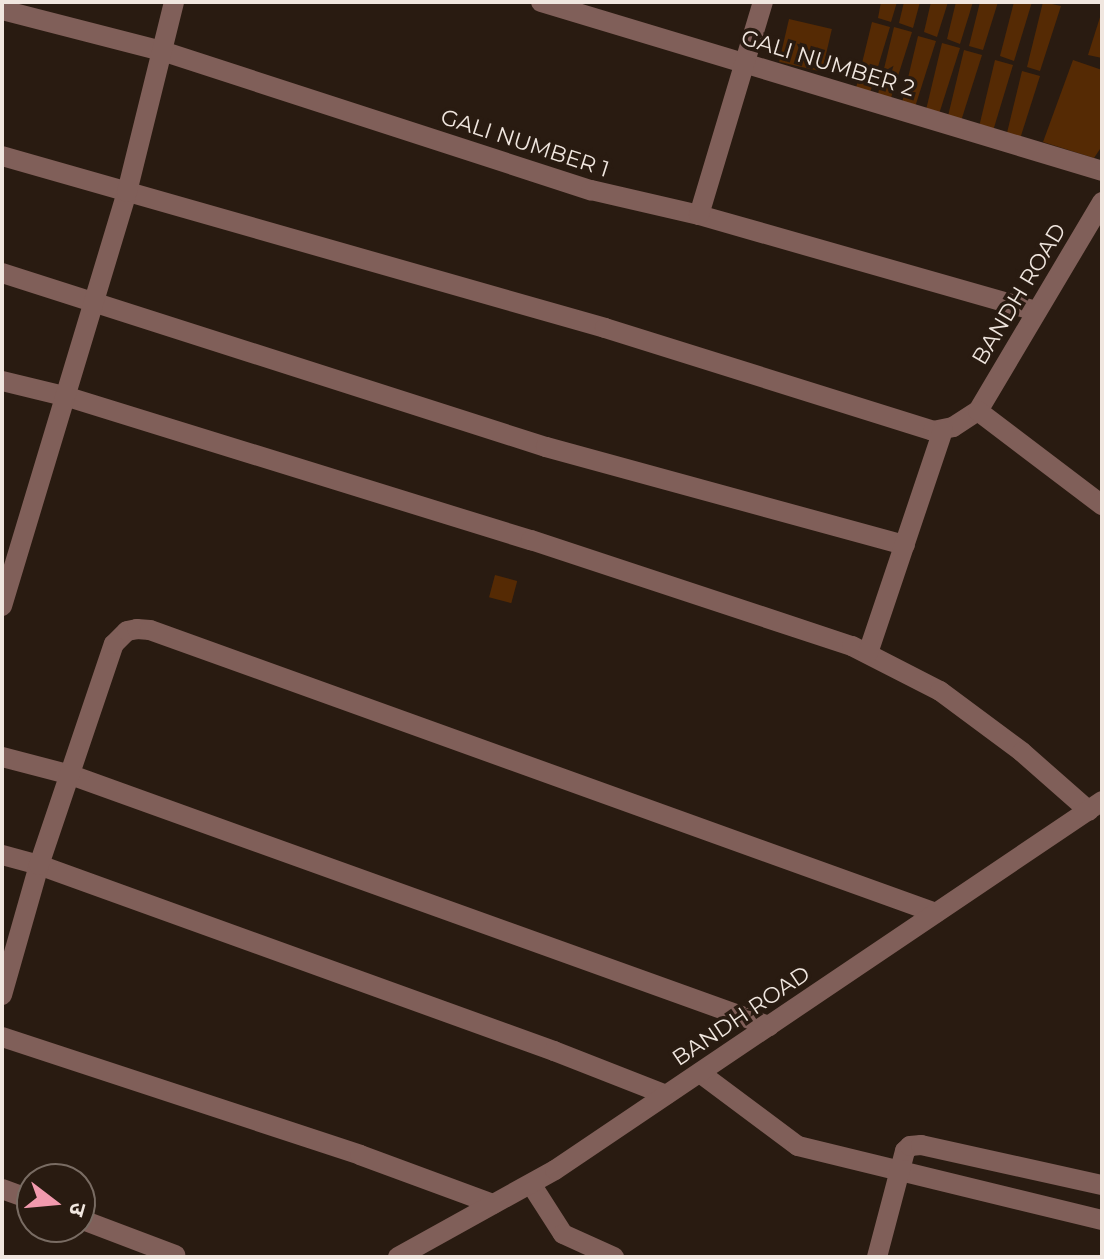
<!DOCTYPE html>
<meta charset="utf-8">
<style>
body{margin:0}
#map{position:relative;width:1104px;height:1259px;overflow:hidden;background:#291b11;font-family:Montserrat,"Noto Sans Devanagari",sans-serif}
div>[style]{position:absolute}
.building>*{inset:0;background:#552a04;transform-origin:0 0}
.minor>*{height:20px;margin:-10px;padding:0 10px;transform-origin:10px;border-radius:10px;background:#805f59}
span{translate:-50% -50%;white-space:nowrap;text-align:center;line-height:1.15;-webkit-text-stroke:7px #291b11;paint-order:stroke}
.street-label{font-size:22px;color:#f0e6df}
.frame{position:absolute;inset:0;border:4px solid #f0e6df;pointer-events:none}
.north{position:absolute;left:16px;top:1163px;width:80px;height:80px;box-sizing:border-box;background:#291b11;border:2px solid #796c63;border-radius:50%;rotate:106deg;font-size:22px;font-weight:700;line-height:32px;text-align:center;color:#f0e6df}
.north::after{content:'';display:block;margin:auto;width:28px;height:36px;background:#f29aae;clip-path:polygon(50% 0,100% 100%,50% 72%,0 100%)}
</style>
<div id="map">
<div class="building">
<i style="clip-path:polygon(881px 2px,897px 2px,891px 22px,878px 18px)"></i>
<i style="clip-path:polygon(904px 2px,920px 2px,913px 28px,899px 23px)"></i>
<i style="clip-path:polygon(931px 2px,948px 2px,937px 37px,924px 32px)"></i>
<i style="clip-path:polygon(956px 2px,973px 2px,960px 44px,947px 39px)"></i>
<i style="clip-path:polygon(980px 2px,998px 2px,983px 50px,969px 46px)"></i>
<i style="clip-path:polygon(1014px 2px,1032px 2px,1014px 61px,1000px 56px)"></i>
<i style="clip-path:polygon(1043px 2px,1061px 6px,1040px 71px,1027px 67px)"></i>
<i style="clip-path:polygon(1102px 11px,1102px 58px,1088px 55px)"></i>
<i style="left:789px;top:19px;width:44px;height:44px;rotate:13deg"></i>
<i style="clip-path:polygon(872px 22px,890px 27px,870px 93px,856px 88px)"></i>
<i style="clip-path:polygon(894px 27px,912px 32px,891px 98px,878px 94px)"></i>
<i style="clip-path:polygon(918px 36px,936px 41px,915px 107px,902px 103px)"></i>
<i style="clip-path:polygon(942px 43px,960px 48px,939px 114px,926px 110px)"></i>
<i style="clip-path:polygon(964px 50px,982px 55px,961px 121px,948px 116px)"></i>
<i style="clip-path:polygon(995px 60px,1013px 65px,993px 131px,979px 127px)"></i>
<i style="clip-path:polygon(1073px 60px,1102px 70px,1102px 146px,1094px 158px,1043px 142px)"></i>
<i style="clip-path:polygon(1022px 71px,1040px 76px,1019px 142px,1006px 137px)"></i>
<i style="left:495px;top:575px;width:23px;height:23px;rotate:15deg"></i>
</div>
<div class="minor">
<i style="left:541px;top:2px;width:586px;rotate:16.76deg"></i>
<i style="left:2px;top:10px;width:165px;rotate:14.4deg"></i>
<i style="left:162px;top:51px;width:451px;rotate:18deg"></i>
<i style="left:591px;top:190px;width:111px;rotate:13deg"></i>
<i style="left:699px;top:215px;width:350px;rotate:15.9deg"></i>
<i style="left:2px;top:156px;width:627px;rotate:15.92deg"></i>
<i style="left:605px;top:328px;width:344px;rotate:17.4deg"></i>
<i style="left:933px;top:431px;width:20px;rotate:-11deg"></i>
<i style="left:953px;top:427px;width:30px;rotate:-33deg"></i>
<i style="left:978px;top:411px;width:243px;rotate:-59.3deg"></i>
<i style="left:699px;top:215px;width:222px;rotate:-73.3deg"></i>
<i style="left:2px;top:273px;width:571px;rotate:17.74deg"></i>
<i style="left:546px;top:447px;width:372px;rotate:15.3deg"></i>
<i style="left:2px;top:381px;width:68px;rotate:13.6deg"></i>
<i style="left:68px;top:397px;width:485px;rotate:17.2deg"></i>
<i style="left:531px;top:540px;width:338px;rotate:18.3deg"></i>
<i style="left:852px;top:646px;width:99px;rotate:27.1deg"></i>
<i style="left:940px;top:691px;width:102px;rotate:36.6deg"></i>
<i style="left:1022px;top:752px;width:89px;rotate:41.4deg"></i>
<i style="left:978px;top:411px;width:156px;rotate:37.2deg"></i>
<i style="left:2px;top:606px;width:432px;rotate:-73.2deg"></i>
<i style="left:127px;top:192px;width:196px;rotate:-76.1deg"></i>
<i style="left:868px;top:653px;width:235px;rotate:-71.4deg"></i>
<i style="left:2px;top:757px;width:71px;rotate:14.6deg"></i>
<i style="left:71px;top:775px;width:742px;rotate:19.78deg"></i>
<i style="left:2px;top:855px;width:38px;rotate:15deg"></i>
<i style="left:39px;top:865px;width:548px;rotate:19.86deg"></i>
<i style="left:554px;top:1051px;width:120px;rotate:21.4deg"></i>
<i style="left:2px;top:995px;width:135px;rotate:-74.1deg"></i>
<i style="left:39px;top:865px;width:233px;rotate:-71.3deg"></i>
<i style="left:114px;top:644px;width:18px;rotate:-45deg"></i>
<i style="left:127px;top:631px;width:10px;rotate:-11deg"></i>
<i style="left:137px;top:629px;width:13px;rotate:4deg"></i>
<i style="left:150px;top:630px;width:835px;rotate:19.8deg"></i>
<i style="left:2px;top:1037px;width:377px;rotate:18.2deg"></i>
<i style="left:360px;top:1155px;width:142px;rotate:20.2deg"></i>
<i style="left:700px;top:1073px;width:122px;rotate:36.7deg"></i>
<i style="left:798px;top:1146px;width:313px;rotate:13.7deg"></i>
<i style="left:531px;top:1184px;width:59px;rotate:57.4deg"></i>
<i style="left:563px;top:1234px;width:56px;rotate:24.3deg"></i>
<i style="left:2px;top:1189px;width:32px;rotate:20deg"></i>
<i style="left:80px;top:1219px;width:102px;rotate:20.8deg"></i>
<i style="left:398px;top:1257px;width:179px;rotate:-29deg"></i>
<i style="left:555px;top:1170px;width:660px;rotate:-34deg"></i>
<i style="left:877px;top:1257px;width:110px;rotate:-75.2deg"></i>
<i style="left:905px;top:1151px;width:7px;rotate:-45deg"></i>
<i style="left:910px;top:1146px;width:11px;rotate:-5deg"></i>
<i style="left:921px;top:1145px;width:185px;rotate:12.5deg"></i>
</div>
<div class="street-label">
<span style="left:828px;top:63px;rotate:17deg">GALI NUMBER 2</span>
<span style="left:525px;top:143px;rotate:18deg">GALI NUMBER 1</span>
<span style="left:1019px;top:294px;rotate:-59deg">BANDH ROAD</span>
<span style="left:741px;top:1016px;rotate:-34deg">BANDH ROAD</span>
</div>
<div class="frame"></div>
<div class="north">उ</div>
</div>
